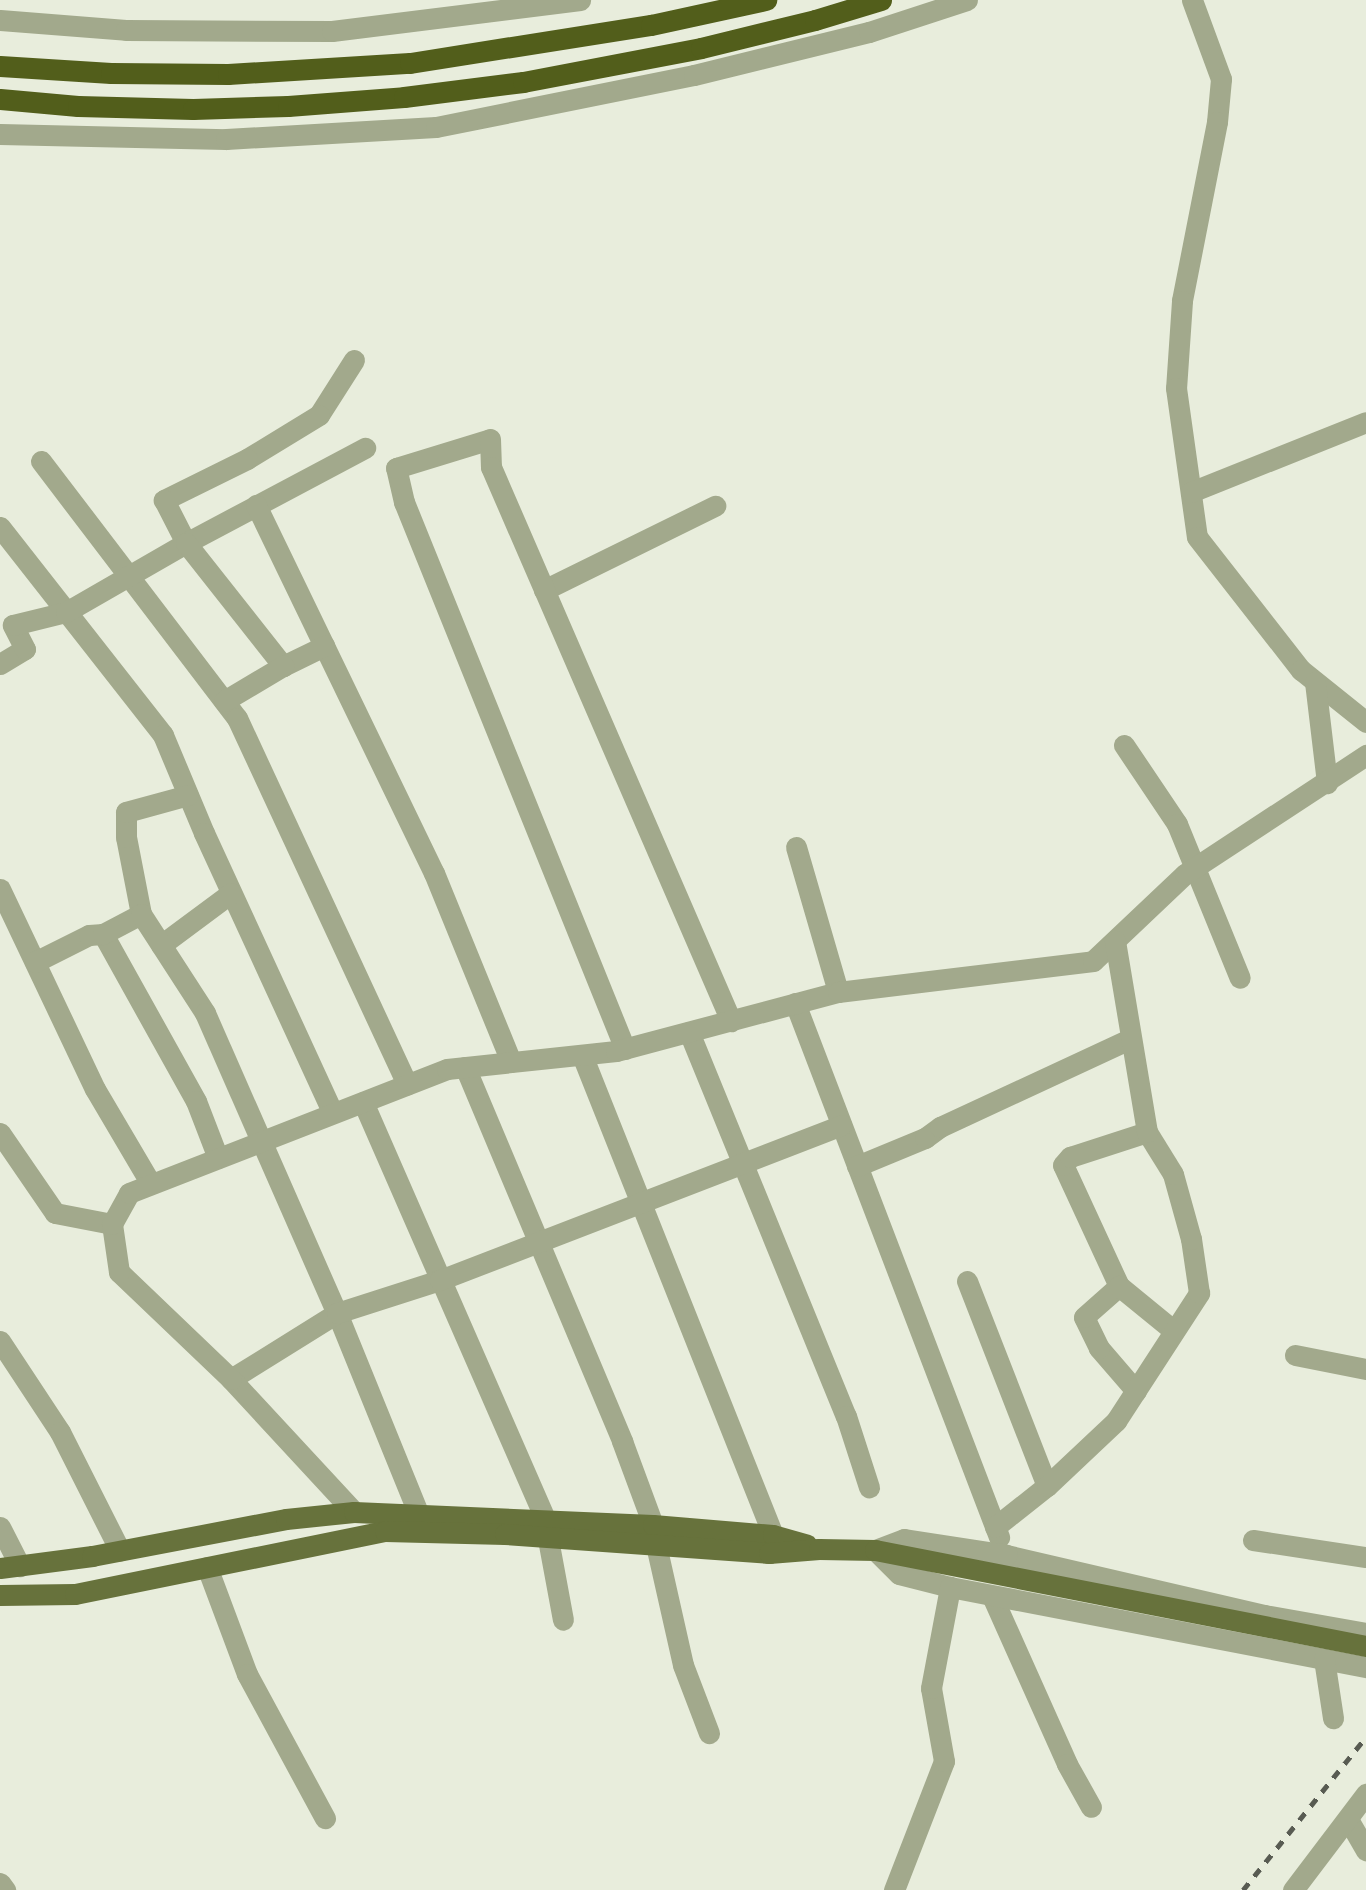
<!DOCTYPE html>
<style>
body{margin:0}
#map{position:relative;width:1366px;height:1890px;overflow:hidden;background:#e8eddc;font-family:Bitter,serif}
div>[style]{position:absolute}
.minor>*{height:21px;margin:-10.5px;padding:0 10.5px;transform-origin:10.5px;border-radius:10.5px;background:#a2a98c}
.major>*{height:21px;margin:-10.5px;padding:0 10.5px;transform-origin:10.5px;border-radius:10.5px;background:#67723c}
.highway>*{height:21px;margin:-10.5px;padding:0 10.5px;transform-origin:10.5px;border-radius:10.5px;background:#525e1b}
.rail>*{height:5px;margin-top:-2.5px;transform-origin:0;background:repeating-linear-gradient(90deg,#585b52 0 9px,transparent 0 18px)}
span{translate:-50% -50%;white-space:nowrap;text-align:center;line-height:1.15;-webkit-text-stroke:5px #fff;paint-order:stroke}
</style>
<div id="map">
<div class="minor">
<i style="left:1192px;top:0;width:84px;rotate:69.8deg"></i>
<i style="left:1221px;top:79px;width:43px;rotate:95.3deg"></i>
<i style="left:1217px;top:122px;width:182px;rotate:101.1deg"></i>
<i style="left:1182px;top:301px;width:87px;rotate:93.9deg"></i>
<i style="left:1176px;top:388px;width:150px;rotate:82deg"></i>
<i style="left:1197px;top:537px;width:169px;rotate:52deg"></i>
<i style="left:1301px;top:670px;width:83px;rotate:38.7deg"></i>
<i style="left:0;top:20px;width:126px;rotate:4.5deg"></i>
<i style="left:126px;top:30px;width:206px;rotate:0.3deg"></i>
<i style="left:332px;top:31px;width:250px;rotate:-7.1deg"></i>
<i style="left:0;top:134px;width:226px;rotate:1.3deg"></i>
<i style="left:226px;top:139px;width:210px;rotate:-3.3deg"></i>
<i style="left:436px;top:127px;width:263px;rotate:-11.4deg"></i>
<i style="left:694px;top:75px;width:180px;rotate:-13.8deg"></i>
<i style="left:869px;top:32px;width:103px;rotate:-18.1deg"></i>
<i style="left:354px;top:360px;width:65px;rotate:122.5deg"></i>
<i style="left:319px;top:415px;width:84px;rotate:148.6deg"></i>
<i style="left:247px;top:459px;width:93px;rotate:153.7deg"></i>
<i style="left:164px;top:500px;width:48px;rotate:62.9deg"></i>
<i style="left:186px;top:543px;width:203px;rotate:-28deg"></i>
<i style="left:41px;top:461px;width:323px;rotate:52.7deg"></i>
<i style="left:237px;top:718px;width:404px;rotate:65.1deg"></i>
<i style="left:1191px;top:492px;width:188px;rotate:-21.8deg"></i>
<i style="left:256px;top:505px;width:409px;rotate:64.2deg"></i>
<i style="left:434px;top:873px;width:204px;rotate:67.8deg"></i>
<i style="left:0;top:527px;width:264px;rotate:51.9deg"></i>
<i style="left:163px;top:735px;width:106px;rotate:67.3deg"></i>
<i style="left:204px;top:833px;width:308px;rotate:65.3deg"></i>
<i style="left:544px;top:590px;width:191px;rotate:-26.2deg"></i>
<i style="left:0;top:664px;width:29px;rotate:-31deg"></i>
<i style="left:25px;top:649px;width:27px;rotate:-117deg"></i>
<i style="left:13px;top:625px;width:55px;rotate:-13.8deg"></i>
<i style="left:66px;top:612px;width:138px;rotate:-29.9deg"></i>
<i style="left:186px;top:543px;width:157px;rotate:51.7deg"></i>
<i style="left:283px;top:666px;width:46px;rotate:-26deg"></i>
<i style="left:1315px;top:682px;width:102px;rotate:83.2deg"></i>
<i style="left:224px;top:701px;width:69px;rotate:-30.7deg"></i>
<i style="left:1124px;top:745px;width:95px;rotate:56.1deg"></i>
<i style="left:1177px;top:824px;width:166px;rotate:67.8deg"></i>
<i style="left:796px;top:847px;width:151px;rotate:73.8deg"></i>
<i style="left:0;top:889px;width:221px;rotate:64.6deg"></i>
<i style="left:95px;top:1089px;width:110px;rotate:59.5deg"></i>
<i style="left:141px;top:914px;width:78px;rotate:-101deg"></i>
<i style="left:126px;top:837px;width:25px;rotate:-90deg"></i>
<i style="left:126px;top:812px;width:64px;rotate:-15.3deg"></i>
<i style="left:103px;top:934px;width:191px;rotate:60.9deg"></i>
<i style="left:196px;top:1101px;width:61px;rotate:68.9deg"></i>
<i style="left:161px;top:945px;width:87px;rotate:-36.6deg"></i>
<i style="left:35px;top:962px;width:60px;rotate:-26.6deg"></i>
<i style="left:89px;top:935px;width:14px;rotate:-4deg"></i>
<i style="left:103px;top:934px;width:43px;rotate:-27.8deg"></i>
<i style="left:141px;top:914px;width:118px;rotate:57.1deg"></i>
<i style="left:205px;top:1013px;width:328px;rotate:66.3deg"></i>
<i style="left:337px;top:1313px;width:215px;rotate:67.9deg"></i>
<i style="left:795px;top:1003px;width:572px;rotate:69.09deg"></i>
<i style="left:689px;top:1032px;width:415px;rotate:67.8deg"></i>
<i style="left:846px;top:1416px;width:75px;rotate:72.1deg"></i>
<i style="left:625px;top:1049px;width:590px;rotate:-112deg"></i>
<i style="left:404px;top:502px;width:35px;rotate:-103deg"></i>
<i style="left:396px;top:468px;width:98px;rotate:-17.1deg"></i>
<i style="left:490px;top:439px;width:28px;rotate:88deg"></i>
<i style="left:491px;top:467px;width:604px;rotate:66.58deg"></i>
<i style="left:582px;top:1055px;width:517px;rotate:68.3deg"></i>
<i style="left:465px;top:1067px;width:406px;rotate:67.2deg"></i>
<i style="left:622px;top:1441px;width:90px;rotate:69.7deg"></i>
<i style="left:363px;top:1102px;width:455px;rotate:66.4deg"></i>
<i style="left:0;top:1133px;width:97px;rotate:55.5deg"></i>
<i style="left:55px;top:1213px;width:58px;rotate:10.9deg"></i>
<i style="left:857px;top:1166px;width:74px;rotate:-22.4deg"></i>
<i style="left:925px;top:1138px;width:19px;rotate:-36deg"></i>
<i style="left:940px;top:1127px;width:209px;rotate:-24.9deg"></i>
<i style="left:967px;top:1281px;width:220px;rotate:68.7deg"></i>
<i style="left:1119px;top:1286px;width:133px;rotate:-114.8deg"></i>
<i style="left:1063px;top:1165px;width:11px;rotate:-49deg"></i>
<i style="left:1070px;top:1157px;width:81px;rotate:-18deg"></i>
<i style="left:0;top:1341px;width:109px;rotate:56.6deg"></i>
<i style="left:60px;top:1432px;width:133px;rotate:63.2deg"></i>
<i style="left:1295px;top:1355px;width:72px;rotate:11.2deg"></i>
<i style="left:231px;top:1379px;width:125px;rotate:-31.9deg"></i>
<i style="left:337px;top:1313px;width:108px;rotate:-17.8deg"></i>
<i style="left:440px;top:1280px;width:430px;rotate:-21.1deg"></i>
<i style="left:1136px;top:1391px;width:57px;rotate:-130.7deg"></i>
<i style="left:1099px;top:1348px;width:34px;rotate:-116deg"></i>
<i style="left:1084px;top:1317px;width:47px;rotate:-41.5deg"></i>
<i style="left:1119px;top:1286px;width:71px;rotate:39.3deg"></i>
<i style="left:354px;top:1512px;width:181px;rotate:-132.8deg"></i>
<i style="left:231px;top:1379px;width:155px;rotate:-136.3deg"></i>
<i style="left:119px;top:1272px;width:49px;rotate:-98.3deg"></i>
<i style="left:112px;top:1224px;width:35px;rotate:-61deg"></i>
<i style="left:129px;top:1193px;width:341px;rotate:-21.3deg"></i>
<i style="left:447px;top:1069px;width:170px;rotate:-6.1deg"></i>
<i style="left:616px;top:1051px;width:230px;rotate:-14.9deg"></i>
<i style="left:838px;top:992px;width:257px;rotate:-6.9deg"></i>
<i style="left:1093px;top:961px;width:127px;rotate:-43.4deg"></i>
<i style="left:1185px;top:874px;width:217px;rotate:-33.3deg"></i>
<i style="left:0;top:1527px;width:44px;rotate:62.9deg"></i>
<i style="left:995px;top:1527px;width:66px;rotate:-38.3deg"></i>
<i style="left:1047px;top:1486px;width:95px;rotate:-43.3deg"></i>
<i style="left:1116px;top:1421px;width:153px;rotate:-57deg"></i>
<i style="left:1199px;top:1293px;width:55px;rotate:-98.4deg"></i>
<i style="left:1191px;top:1239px;width:67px;rotate:-105.5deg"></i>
<i style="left:1173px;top:1174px;width:49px;rotate:-121.8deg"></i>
<i style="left:1147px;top:1132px;width:194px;rotate:-99.5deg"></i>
<i style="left:548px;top:1539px;width:82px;rotate:79.5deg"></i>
<i style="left:1253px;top:1540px;width:114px;rotate:8.6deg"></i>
<i style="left:656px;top:1545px;width:123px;rotate:77.3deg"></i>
<i style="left:683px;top:1665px;width:73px;rotate:69.1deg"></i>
<i style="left:207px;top:1567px;width:114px;rotate:69.5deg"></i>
<i style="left:247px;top:1674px;width:164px;rotate:61.6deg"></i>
<i style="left:992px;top:1596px;width:184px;rotate:65.9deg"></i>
<i style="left:1067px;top:1764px;width:49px;rotate:60.8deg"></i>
<i style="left:1366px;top:1633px;width:104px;rotate:-170deg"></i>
<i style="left:1264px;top:1615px;width:264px;rotate:-166.9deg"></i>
<i style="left:1007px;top:1555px;width:104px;rotate:-171.2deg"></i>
<i style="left:904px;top:1539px;width:31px;rotate:159deg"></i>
<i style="left:875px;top:1550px;width:34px;rotate:45deg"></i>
<i style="left:899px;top:1574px;width:53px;rotate:14.3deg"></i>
<i style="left:950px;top:1587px;width:424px;rotate:10.9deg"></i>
<i style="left:1324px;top:1659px;width:60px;rotate:81.3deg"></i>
<i style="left:1349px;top:1821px;width:34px;rotate:60deg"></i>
<i style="left:0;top:1883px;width:9px;rotate:54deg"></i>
<i style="left:894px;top:1890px;width:138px;rotate:-68.8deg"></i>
<i style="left:944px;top:1761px;width:74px;rotate:-100.1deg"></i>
<i style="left:931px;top:1688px;width:103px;rotate:-79.3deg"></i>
<i style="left:1293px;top:1890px;width:121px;rotate:-52.8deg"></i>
</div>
<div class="major">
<i style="left:0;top:1568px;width:93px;rotate:-7.4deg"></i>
<i style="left:92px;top:1556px;width:197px;rotate:-10.8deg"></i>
<i style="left:286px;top:1519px;width:68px;rotate:-5.9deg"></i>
<i style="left:354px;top:1512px;width:299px;rotate:2.5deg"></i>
<i style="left:653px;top:1525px;width:120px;rotate:4.8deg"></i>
<i style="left:773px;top:1535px;width:35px;rotate:16deg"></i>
<i style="left:0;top:1595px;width:75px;rotate:-0.8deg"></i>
<i style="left:75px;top:1594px;width:316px;rotate:-11.5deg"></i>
<i style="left:385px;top:1531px;width:120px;rotate:1.4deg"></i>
<i style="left:505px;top:1534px;width:265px;rotate:4.1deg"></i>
<i style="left:769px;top:1553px;width:50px;rotate:-4.6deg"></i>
<i style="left:819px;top:1549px;width:56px;rotate:1deg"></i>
<i style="left:875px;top:1550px;width:500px;rotate:11.06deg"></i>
</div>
<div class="highway">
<i style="left:0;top:66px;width:111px;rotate:3.6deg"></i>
<i style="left:111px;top:73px;width:117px;rotate:0.5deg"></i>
<i style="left:228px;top:74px;width:182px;rotate:-3.5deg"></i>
<i style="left:410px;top:63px;width:244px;rotate:-9deg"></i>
<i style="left:651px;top:25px;width:118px;rotate:-12.3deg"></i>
<i style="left:0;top:99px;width:78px;rotate:5.1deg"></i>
<i style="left:78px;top:106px;width:115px;rotate:1.5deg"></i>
<i style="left:193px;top:109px;width:95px;rotate:-1.8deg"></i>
<i style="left:288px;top:106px;width:116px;rotate:-4.4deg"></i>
<i style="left:404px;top:97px;width:120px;rotate:-7.2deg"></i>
<i style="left:523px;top:82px;width:181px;rotate:-10.8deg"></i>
<i style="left:701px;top:48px;width:117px;rotate:-13.8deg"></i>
<i style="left:815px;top:20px;width:69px;rotate:-16.9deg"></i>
</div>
<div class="rail">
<i style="left:1243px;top:1890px;width:196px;rotate:-51.2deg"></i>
</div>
</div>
